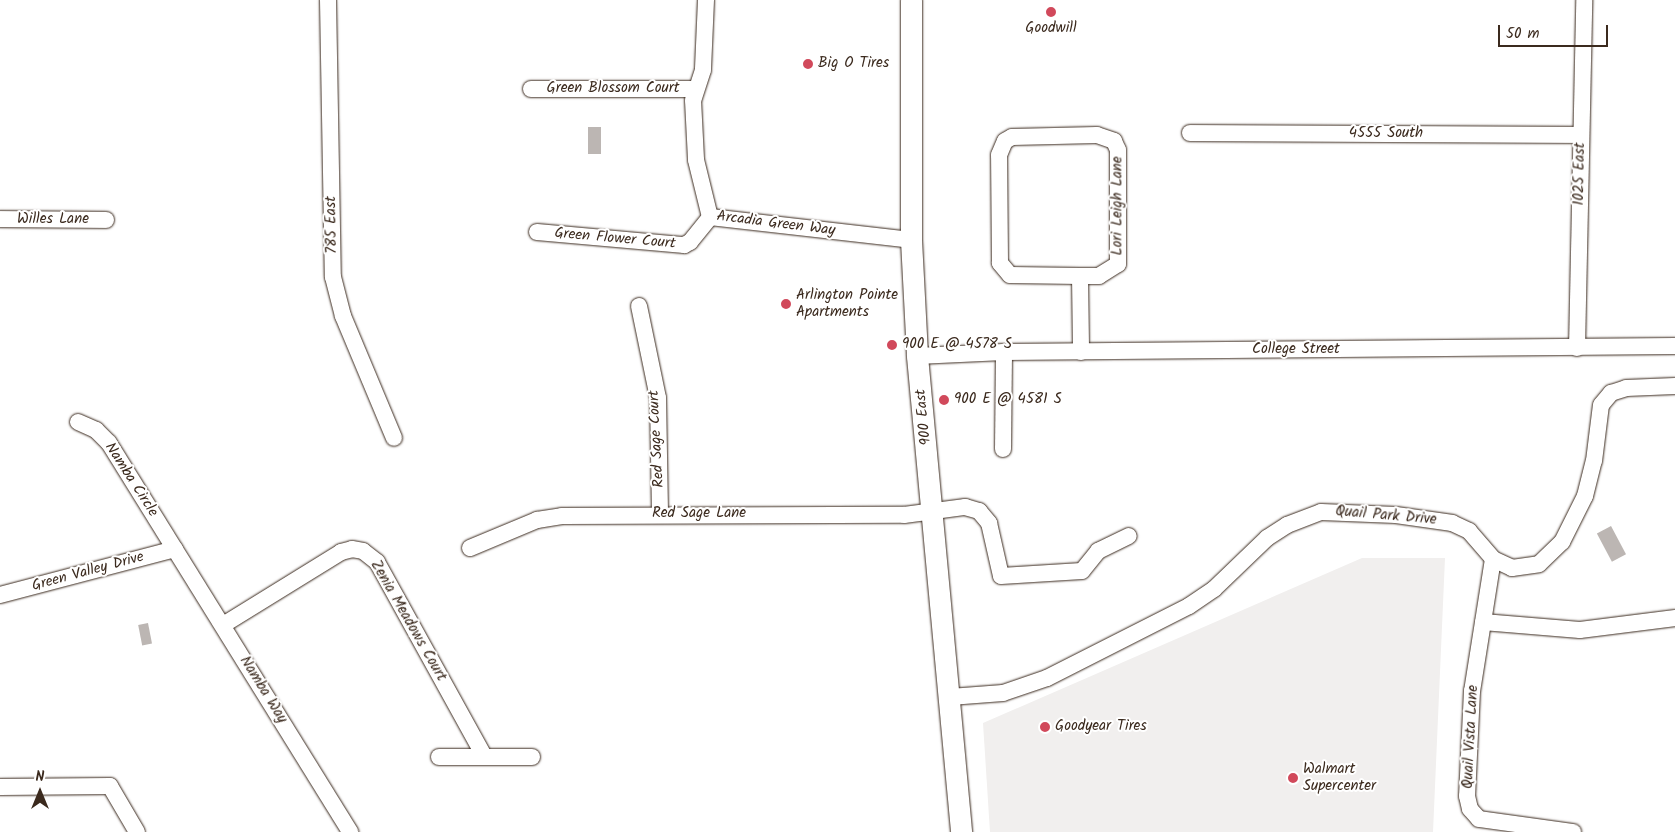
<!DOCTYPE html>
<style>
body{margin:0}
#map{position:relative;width:1675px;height:832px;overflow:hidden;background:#fff;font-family:Kalam,sans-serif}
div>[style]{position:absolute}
.built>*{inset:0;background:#f1efee}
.water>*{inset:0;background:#bcb6b3;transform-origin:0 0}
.roads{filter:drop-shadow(0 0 1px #3b2a1e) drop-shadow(0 0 1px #3b2a1e)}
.minor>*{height:16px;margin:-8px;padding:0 8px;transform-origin:8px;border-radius:8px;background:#fff}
.major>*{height:21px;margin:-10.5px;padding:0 10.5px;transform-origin:10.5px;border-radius:10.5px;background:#fff}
.dots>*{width:14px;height:14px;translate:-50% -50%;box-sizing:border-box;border:2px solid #fff;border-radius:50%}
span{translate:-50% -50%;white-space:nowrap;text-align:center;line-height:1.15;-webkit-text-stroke:4px #fff;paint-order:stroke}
.poi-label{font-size:15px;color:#3b2a1e}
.left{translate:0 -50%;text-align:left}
.street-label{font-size:15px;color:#3b2a1e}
.north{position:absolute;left:15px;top:767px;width:50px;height:50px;-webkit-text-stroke:4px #fff;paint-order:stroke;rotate:0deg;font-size:14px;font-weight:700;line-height:20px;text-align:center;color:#3b2a1e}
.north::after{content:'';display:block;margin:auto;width:18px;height:22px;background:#3b2a1e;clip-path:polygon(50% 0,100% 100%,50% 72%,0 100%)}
.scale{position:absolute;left:1498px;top:25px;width:110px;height:22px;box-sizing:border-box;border:2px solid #3b2a1e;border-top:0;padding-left:6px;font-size:15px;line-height:18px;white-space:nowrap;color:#3b2a1e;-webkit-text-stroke:4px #fff;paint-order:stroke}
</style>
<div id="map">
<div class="built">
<i style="clip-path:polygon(1362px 558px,1445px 558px,1433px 832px,990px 832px,983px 723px)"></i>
</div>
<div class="water">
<i style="left:588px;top:127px;width:13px;height:27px"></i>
<i style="left:1611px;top:526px;width:32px;height:16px;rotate:62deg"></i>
<i style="left:148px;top:623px;width:21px;height:10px;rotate:79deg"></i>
</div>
<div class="roads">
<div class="minor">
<i style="left:328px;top:0;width:277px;rotate:89deg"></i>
<i style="left:333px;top:277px;width:40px;rotate:75.6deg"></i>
<i style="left:343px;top:316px;width:132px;rotate:67.3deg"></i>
<i style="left:706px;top:0;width:70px;rotate:92.5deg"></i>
<i style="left:703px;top:70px;width:32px;rotate:108deg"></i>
<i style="left:693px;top:100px;width:60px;rotate:87.1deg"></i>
<i style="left:696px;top:160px;width:59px;rotate:76.2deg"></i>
<i style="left:531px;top:89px;width:165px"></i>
<i style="left:1190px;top:133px;width:391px;rotate:0.3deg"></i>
<i style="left:710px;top:217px;width:202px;rotate:6.5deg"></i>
<i style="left:0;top:219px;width:106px;rotate:0.5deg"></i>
<i style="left:537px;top:232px;width:148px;rotate:5.1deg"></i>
<i style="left:684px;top:245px;width:7px;rotate:-27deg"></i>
<i style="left:690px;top:242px;width:32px;rotate:-51deg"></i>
<i style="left:1080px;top:276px;width:70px;rotate:-179.2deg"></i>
<i style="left:1010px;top:275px;width:16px;rotate:-130deg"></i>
<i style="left:1000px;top:263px;width:108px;rotate:-90.5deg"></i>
<i style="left:999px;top:155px;width:15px;rotate:-67deg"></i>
<i style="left:1005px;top:141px;width:8px;rotate:-30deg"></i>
<i style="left:1012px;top:137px;width:85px;rotate:-1.3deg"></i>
<i style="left:1097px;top:135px;width:18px;rotate:19deg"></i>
<i style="left:1114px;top:141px;width:10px;rotate:66deg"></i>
<i style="left:1118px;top:150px;width:114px;rotate:90deg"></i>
<i style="left:1118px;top:264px;width:22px;rotate:148deg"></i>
<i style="left:1099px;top:276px;width:19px;rotate:180deg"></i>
<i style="left:1080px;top:276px;width:76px;rotate:89.2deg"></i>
<i style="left:639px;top:306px;width:94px;rotate:78.3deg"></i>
<i style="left:658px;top:398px;width:116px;rotate:89deg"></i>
<i style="left:1577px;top:348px;width:348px;rotate:-88.8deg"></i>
<i style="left:917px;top:356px;width:87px;rotate:-2.6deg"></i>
<i style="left:1004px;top:352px;width:671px;rotate:-0.51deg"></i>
<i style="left:78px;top:422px;width:20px;rotate:24deg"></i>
<i style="left:96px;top:430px;width:18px;rotate:45deg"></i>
<i style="left:109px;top:443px;width:458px;rotate:58.2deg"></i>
<i style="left:1003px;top:449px;width:97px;rotate:-89.4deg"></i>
<i style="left:470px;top:548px;width:73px;rotate:-22.7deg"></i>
<i style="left:537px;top:520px;width:25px;rotate:-9deg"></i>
<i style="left:562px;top:516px;width:342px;rotate:-0.2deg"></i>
<i style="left:904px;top:515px;width:62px;rotate:-7.5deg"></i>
<i style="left:965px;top:507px;width:15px;rotate:16deg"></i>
<i style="left:979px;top:511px;width:16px;rotate:50deg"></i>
<i style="left:989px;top:523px;width:54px;rotate:77.2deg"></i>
<i style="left:1001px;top:576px;width:81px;rotate:-3.5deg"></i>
<i style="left:1082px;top:571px;width:26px;rotate:-51deg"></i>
<i style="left:1098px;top:551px;width:34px;rotate:-26deg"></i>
<i style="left:1493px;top:559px;width:134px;rotate:99deg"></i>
<i style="left:1472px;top:691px;width:105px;rotate:92.7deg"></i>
<i style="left:1467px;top:796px;width:13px;rotate:77deg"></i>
<i style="left:1470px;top:809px;width:13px;rotate:48deg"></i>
<i style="left:1479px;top:819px;width:95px;rotate:7.9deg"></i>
<i style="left:0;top:595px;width:181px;rotate:-14.7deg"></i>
<i style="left:1483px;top:622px;width:97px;rotate:4.7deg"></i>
<i style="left:1580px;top:630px;width:96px;rotate:-7.2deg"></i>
<i style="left:223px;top:625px;width:139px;rotate:-31.7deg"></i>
<i style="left:341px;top:552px;width:11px;rotate:-15deg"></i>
<i style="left:352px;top:549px;width:11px;rotate:10deg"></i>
<i style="left:363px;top:551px;width:18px;rotate:38deg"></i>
<i style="left:377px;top:562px;width:222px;rotate:61.1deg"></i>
<i style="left:950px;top:697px;width:53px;rotate:-4.3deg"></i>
<i style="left:1003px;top:693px;width:46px;rotate:-18.8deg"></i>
<i style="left:1047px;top:678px;width:159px;rotate:-26.9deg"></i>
<i style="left:1189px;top:606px;width:30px;rotate:-34deg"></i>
<i style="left:1214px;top:589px;width:74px;rotate:-43.9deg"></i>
<i style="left:1267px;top:538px;width:24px;rotate:-33deg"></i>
<i style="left:1287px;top:525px;width:36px;rotate:-21deg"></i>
<i style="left:1321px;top:512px;width:75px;rotate:2.3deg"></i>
<i style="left:1396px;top:515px;width:57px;rotate:8.1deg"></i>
<i style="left:1452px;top:523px;width:19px;rotate:25deg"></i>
<i style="left:1469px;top:531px;width:37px;rotate:49deg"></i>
<i style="left:1493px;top:559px;width:21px;rotate:25deg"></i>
<i style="left:1512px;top:568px;width:27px;rotate:-8deg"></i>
<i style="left:1539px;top:564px;width:32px;rotate:-44deg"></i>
<i style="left:1562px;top:542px;width:51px;rotate:-63.4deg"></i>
<i style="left:1585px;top:496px;width:36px;rotate:-76deg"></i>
<i style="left:1594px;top:461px;width:56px;rotate:-82.9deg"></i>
<i style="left:1601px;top:405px;width:16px;rotate:-50deg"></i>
<i style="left:1611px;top:393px;width:16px;rotate:-18deg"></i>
<i style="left:1626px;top:388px;width:49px;rotate:-2.3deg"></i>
<i style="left:439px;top:757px;width:93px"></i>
<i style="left:0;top:787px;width:110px;rotate:-0.5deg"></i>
<i style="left:110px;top:786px;width:53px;rotate:59.6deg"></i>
</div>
<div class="major">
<i style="left:911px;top:0;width:240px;rotate:90deg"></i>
<i style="left:911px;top:240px;width:116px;rotate:87deg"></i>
<i style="left:917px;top:356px;width:478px;rotate:84.7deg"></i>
</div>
</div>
<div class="dots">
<i style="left:1051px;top:12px;background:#d1495b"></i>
<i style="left:808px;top:64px;background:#d1495b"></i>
<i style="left:786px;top:304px;background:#d1495b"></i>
<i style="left:892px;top:345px;background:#d1495b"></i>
<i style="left:944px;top:400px;background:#d1495b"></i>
<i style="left:1045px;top:727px;background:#d1495b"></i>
<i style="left:1293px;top:778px;background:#d1495b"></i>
</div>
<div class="poi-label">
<span style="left:1051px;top:29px">Goodwill</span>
<span class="left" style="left:818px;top:64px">Big O Tires</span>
<span class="left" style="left:796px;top:304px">Arlington Pointe<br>Apartments</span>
<span class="left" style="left:902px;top:345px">900 E @ 4578 S</span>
<span class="left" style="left:954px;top:400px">900 E @ 4581 S</span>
<span class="left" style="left:1055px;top:727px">Goodyear Tires</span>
<span class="left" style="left:1303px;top:778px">Walmart<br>Supercenter</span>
</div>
<div class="street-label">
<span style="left:613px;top:89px">Green Blossom Court</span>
<span style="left:1386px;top:134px">4555 South</span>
<span style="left:1580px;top:174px;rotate:-89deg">1025 East</span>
<span style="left:1118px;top:206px;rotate:-90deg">Lori Leigh Lane</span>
<span style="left:53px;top:220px">Willes Lane</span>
<span style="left:776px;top:224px;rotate:7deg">Arcadia Green Way</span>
<span style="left:332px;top:225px;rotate:-91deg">785 East</span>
<span style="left:615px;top:239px;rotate:5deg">Green Flower Court</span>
<span style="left:1296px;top:350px">College Street</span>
<span style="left:924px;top:417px;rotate:-96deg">900 East</span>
<span style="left:657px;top:439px;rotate:-93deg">Red Sage Court</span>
<span style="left:131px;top:480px;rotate:57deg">Namba Circle</span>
<span style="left:699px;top:514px">Red Sage Lane</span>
<span style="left:1386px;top:516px;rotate:5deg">Quail Park Drive</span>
<span style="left:88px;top:572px;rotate:-15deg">Green Valley Drive</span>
<span style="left:408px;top:621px;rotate:60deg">Zenia Meadows Court</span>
<span style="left:263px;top:690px;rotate:58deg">Namba Way</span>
<span style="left:1471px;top:737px;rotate:-87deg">Quail Vista Lane</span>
</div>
<div class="north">N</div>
<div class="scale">50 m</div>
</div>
